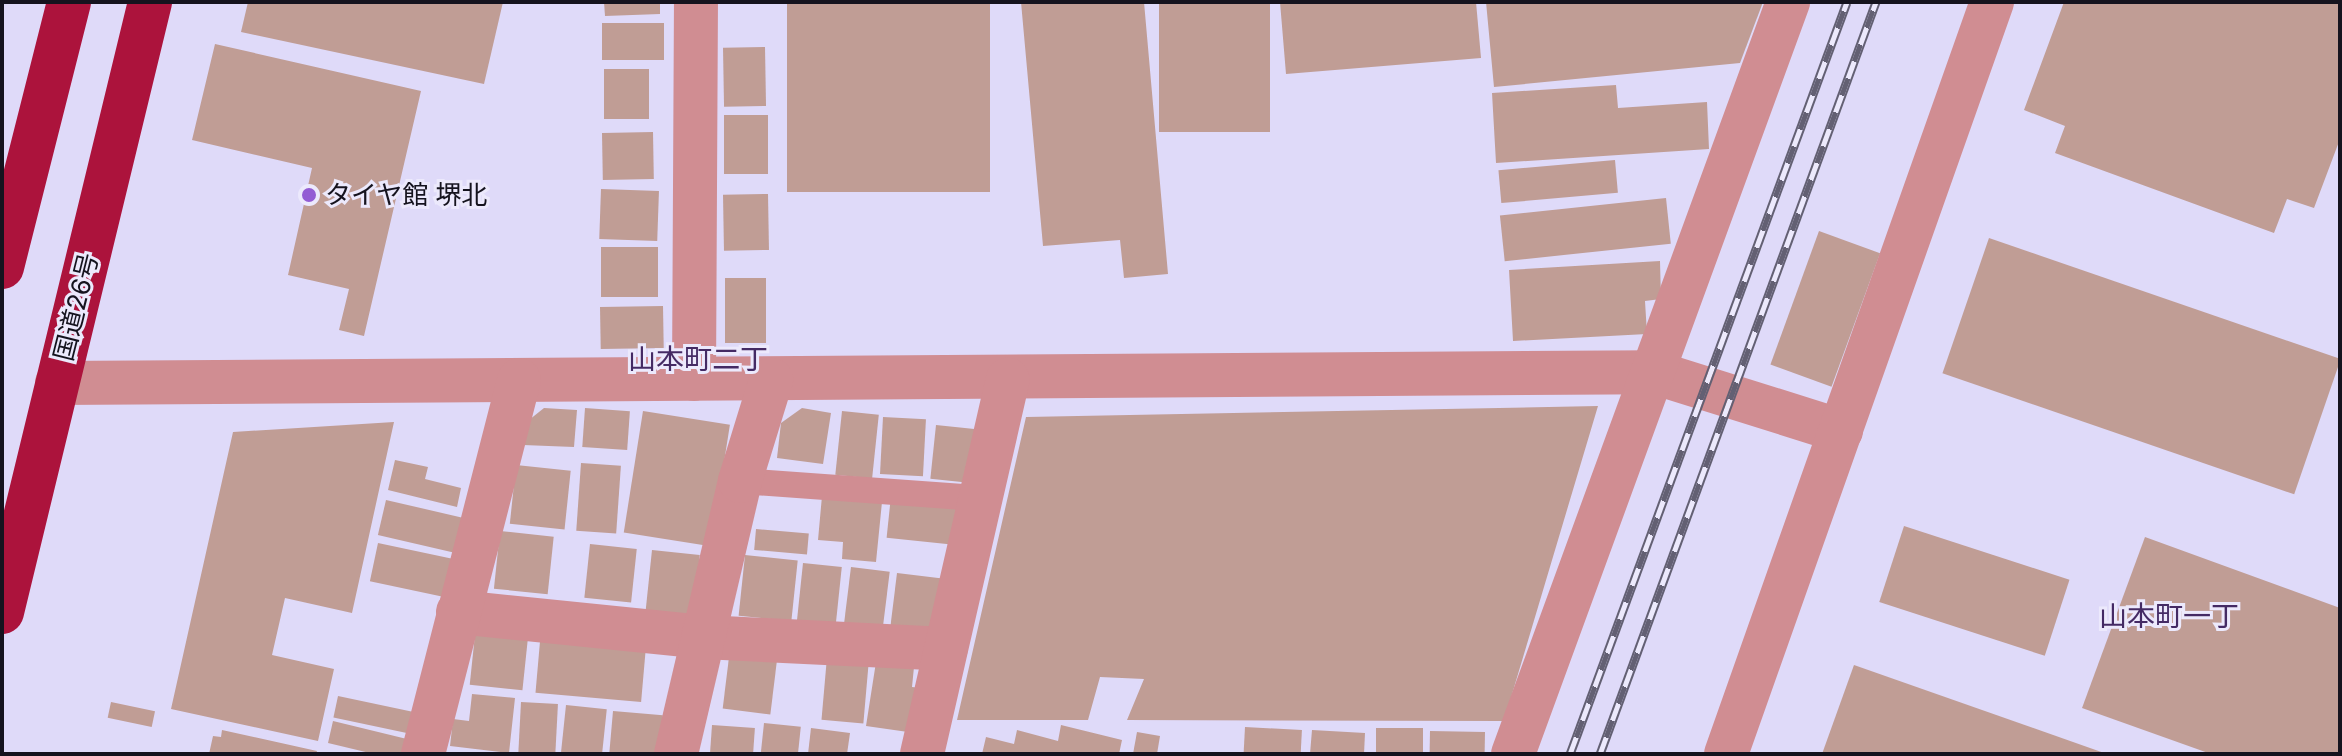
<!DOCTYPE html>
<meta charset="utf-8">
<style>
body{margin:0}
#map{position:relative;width:2342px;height:756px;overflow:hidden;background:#dfdaf9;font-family:Inter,"Noto Sans JP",sans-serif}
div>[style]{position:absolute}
.building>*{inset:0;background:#c09d95;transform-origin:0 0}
.lane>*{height:26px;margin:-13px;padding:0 13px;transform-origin:13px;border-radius:13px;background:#d08d92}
.street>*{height:44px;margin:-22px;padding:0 22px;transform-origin:22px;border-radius:22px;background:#d08d92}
.highway>*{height:44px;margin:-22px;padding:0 22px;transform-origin:22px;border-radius:22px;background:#ac133c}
.rail>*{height:9px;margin-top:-4.5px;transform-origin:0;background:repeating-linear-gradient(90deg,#ece9fc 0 18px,#636073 0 36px);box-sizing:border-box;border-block:2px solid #636073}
.dots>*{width:22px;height:22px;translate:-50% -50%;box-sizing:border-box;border:4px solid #ece9fc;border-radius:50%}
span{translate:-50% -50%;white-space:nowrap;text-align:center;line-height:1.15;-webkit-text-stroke:6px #ece9fc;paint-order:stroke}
.poi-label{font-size:26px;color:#15131e}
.left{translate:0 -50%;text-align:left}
.street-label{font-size:26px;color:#15131e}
.neighbourhood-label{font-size:28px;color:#442a64}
.frame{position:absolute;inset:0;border:4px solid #15131e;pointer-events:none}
</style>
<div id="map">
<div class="building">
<i style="clip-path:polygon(248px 2px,503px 2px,484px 84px,241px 32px)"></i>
<i style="clip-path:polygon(604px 2px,660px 2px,660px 14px,605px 16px)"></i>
<i style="left:787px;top:2px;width:203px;height:190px"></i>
<i style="clip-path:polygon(1021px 2px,1144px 2px,1168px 274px,1124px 278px,1120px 240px,1043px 246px)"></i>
<i style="left:1159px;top:2px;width:111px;height:130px"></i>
<i style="clip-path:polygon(1280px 2px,1476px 2px,1481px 58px,1286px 74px)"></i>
<i style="clip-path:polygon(1486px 2px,1763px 2px,1740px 63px,1494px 87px)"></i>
<i style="clip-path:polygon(2064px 2px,2340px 2px,2340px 139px,2314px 208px,2287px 199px,2274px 233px,2055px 153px,2065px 126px,2024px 110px)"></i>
<i style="left:602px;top:23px;width:62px;height:37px"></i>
<i style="clip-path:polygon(215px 44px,421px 91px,364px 336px,339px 330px,349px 289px,288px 275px,312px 168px,192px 140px)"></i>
<i style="left:765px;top:47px;width:59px;height:42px;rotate:89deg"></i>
<i style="left:604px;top:69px;width:45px;height:50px"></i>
<i style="clip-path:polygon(1616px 85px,1618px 108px,1707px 102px,1709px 149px,1496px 163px,1492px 93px)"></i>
<i style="left:724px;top:115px;width:44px;height:59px"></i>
<i style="left:653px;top:132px;width:47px;height:51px;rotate:89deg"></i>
<i style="left:1615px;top:160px;width:33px;height:117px;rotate:85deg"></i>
<i style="left:601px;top:189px;width:58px;height:50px;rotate:2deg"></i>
<i style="left:768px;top:194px;width:56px;height:45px;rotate:89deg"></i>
<i style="left:1666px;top:198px;width:46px;height:167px;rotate:84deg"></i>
<i style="left:1819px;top:231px;width:65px;height:142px;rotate:20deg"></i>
<i style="left:1989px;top:238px;width:372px;height:143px;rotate:19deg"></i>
<i style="left:601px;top:247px;width:57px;height:50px"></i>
<i style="clip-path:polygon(1660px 261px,1661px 299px,1645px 301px,1647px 334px,1513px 341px,1509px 270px)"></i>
<i style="left:725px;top:278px;width:41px;height:65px"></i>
<i style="left:663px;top:306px;width:42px;height:63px;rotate:89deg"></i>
<i style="clip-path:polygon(1598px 406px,1504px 721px,1127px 720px,1144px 679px,1100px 677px,1088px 720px,957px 720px,1026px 417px)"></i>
<i style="clip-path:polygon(544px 408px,577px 410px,574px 447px,523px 445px,524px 424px)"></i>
<i style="left:585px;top:408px;width:45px;height:39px;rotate:4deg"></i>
<i style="clip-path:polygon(802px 408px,831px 413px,823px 464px,777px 458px,781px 423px)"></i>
<i style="left:643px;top:411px;width:88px;height:123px;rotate:9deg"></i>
<i style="left:842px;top:411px;width:37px;height:64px;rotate:6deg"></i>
<i style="left:883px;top:417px;width:43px;height:57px;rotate:3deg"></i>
<i style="clip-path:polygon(394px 422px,352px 613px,285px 598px,272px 655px,334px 669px,318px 741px,171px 709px,233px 432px)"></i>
<i style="left:936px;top:425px;width:41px;height:54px;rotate:6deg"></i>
<i style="clip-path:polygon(395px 460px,428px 467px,425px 479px,461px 488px,457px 507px,388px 490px)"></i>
<i style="left:581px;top:463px;width:40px;height:68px;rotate:4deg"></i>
<i style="left:516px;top:465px;width:55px;height:59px;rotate:6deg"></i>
<i style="clip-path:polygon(822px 496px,882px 502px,876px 562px,842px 559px,843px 542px,818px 540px)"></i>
<i style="left:891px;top:496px;width:70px;height:42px;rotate:6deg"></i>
<i style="left:386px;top:500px;width:83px;height:36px;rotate:13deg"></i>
<i style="left:1904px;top:526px;width:174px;height:80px;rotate:18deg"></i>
<i style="left:756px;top:529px;width:53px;height:21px;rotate:5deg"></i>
<i style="left:500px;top:531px;width:54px;height:58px;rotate:6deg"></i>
<i style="clip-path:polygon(2145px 537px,2340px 608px,2340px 754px,2211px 754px,2082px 708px)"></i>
<i style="left:378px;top:543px;width:82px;height:39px;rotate:12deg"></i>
<i style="left:590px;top:544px;width:47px;height:54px;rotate:6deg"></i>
<i style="left:652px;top:550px;width:48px;height:65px;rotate:6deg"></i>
<i style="left:745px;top:555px;width:53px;height:61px;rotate:6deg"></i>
<i style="left:803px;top:563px;width:39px;height:67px;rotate:6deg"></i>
<i style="left:851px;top:567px;width:39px;height:64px;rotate:7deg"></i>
<i style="left:897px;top:573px;width:52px;height:57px;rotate:7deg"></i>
<i style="left:476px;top:625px;width:53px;height:60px;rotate:6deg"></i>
<i style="left:541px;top:630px;width:106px;height:63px;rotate:5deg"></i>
<i style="left:730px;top:649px;width:48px;height:60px;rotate:7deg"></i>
<i style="left:827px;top:657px;width:42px;height:63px;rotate:5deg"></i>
<i style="clip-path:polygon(876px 662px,914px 667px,912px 687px,921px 688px,915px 733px,866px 726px)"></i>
<i style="clip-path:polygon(1854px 665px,2107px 754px,1822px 754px)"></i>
<i style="clip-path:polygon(472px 694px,515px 698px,509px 753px,450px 746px,453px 719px,469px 721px)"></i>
<i style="left:338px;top:696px;width:81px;height:22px;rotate:12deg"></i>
<i style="left:111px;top:702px;width:45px;height:16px;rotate:12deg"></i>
<i style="left:521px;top:702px;width:37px;height:52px;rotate:3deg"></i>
<i style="left:566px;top:705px;width:41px;height:49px;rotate:6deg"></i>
<i style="left:613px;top:711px;width:50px;height:43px;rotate:5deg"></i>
<i style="clip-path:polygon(333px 721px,411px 740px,407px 754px,374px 754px,328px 743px)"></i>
<i style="left:764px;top:723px;width:37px;height:31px;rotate:6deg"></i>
<i style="left:712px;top:725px;width:43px;height:29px;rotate:4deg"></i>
<i style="clip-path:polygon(1061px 725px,1122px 740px,1119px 754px,982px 754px,986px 737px,1014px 744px,1017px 730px,1058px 741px)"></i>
<i style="left:1245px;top:727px;width:57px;height:27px;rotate:3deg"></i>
<i style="clip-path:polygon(811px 728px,850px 733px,847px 754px,808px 754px)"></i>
<i style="left:1423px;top:728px;width:26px;height:47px;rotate:90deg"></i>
<i style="clip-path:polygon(222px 730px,317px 751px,316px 754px,209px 754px,213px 736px,221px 737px)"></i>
<i style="clip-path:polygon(1312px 730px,1365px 733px,1364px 754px,1310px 754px)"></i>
<i style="left:1430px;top:731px;width:55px;height:23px;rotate:1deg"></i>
<i style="clip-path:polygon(1137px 732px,1160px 736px,1157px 754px,1133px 754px)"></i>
</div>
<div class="lane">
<i style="left:740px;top:481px;width:241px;rotate:4.1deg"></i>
</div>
<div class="street">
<i style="left:694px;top:379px;width:377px;rotate:-89.7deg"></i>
<i style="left:57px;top:383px;width:1596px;rotate:-0.39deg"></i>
<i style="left:1653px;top:372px;width:197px;rotate:17.4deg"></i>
<i style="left:458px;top:612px;width:246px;rotate:5.8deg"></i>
<i style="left:703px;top:637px;width:243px;rotate:2.8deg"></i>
<i style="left:423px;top:754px;width:386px;rotate:-75.6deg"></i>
<i style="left:676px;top:754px;width:280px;rotate:-76.8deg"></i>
<i style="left:740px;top:481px;width:106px;rotate:-72.9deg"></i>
<i style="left:922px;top:754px;width:384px;rotate:-77.1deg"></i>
<i style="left:1513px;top:754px;width:801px;rotate:-69.91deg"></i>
<i style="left:1726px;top:754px;width:798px;rotate:-70.52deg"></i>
</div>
<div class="highway">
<i style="left:2px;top:267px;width:273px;rotate:-75.8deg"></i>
<i style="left:2px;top:612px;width:628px;rotate:-76.36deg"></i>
</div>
<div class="rail">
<i style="left:1570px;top:754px;width:801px;rotate:-69.78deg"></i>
<i style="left:1600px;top:754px;width:801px;rotate:-69.85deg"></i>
</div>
<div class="dots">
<i style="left:309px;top:195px;background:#935cd4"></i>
</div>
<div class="poi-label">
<span class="left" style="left:325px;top:195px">タイヤ館 堺北</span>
</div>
<div class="street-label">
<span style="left:76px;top:307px;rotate:-76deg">国道26号</span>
</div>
<div class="neighbourhood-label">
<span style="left:698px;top:359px">山本町二丁</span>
<span style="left:2169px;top:616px">山本町一丁</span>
</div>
<div class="frame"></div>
</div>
